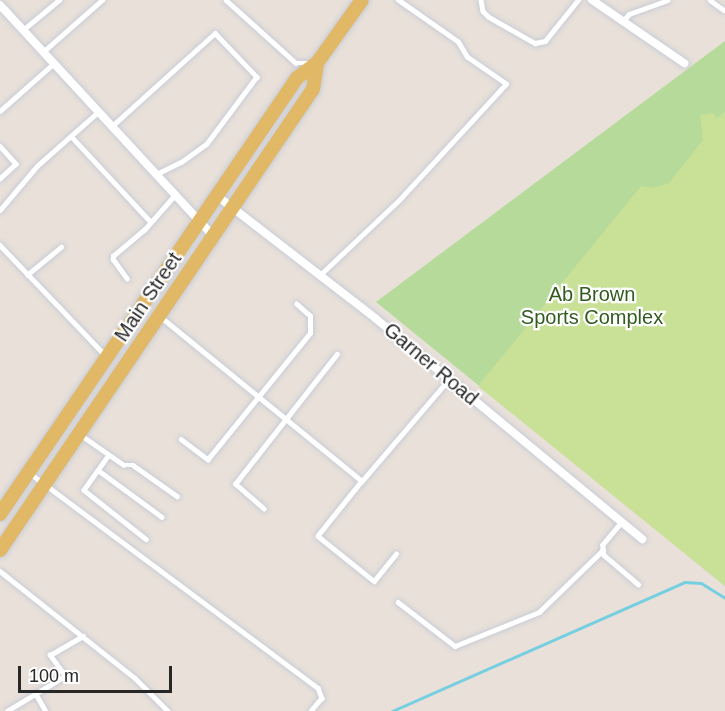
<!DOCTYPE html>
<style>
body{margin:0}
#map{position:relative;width:725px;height:711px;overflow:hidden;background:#e8e0d9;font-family:Helvetica,sans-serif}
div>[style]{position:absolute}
.green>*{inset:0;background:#b6da9a}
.pitch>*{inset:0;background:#c9e097}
.stream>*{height:3px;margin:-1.5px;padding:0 1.5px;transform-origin:1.5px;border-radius:1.5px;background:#75cfe1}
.roads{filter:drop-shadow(0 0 2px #c8ccd7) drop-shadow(0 0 2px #c8ccd7)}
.service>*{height:4.5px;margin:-2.25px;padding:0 2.25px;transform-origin:2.25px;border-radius:2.25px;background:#fff}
.minor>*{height:8px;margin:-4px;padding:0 4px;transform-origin:4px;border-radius:4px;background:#fff}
.primary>*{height:14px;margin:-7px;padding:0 7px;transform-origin:7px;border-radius:7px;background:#e1b865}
span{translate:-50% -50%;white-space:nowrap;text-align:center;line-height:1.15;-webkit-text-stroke:4.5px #fff;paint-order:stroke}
.park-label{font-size:20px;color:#325b20}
.street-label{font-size:20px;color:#272727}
.scale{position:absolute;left:18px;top:666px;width:154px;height:27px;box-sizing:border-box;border:3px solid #272727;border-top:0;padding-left:8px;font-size:18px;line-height:21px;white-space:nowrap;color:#272727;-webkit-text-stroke:4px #fff;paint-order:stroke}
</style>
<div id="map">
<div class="green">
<i style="clip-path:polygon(725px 41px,725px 586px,376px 302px)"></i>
</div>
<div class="pitch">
<i style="clip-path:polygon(725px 112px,725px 586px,478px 386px,641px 186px,653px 188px,669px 183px,703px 140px,700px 115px,713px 113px,717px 118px)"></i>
</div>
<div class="stream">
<i style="left:392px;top:711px;width:319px;rotate:-23.8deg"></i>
<i style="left:684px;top:582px;width:17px;rotate:3deg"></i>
<i style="left:701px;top:583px;width:28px;rotate:32deg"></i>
</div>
<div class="roads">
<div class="service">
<i style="left:226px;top:0;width:94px;rotate:42deg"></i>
<i style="left:296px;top:63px;width:14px"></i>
<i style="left:481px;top:0;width:11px;rotate:80deg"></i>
<i style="left:483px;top:11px;width:8px;rotate:45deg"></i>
<i style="left:489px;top:17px;width:53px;rotate:29.5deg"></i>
<i style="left:535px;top:43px;width:10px;rotate:-11deg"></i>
<i style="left:545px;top:41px;width:53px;rotate:-51.2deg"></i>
<i style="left:710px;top:0;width:17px;rotate:36deg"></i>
<i style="left:623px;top:21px;width:9px;rotate:-49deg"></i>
<i style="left:629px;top:14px;width:41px;rotate:-19.7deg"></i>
<i style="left:23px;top:30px;width:47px;rotate:-39.8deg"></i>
<i style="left:43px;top:52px;width:79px;rotate:-41.4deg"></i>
<i style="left:0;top:111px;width:72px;rotate:-41.6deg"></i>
<i style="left:111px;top:127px;width:140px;rotate:-42.1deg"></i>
<i style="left:215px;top:33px;width:61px;rotate:46.3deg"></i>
<i style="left:257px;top:77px;width:84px;rotate:126.7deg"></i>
<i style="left:207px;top:144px;width:31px;rotate:144deg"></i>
<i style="left:182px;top:162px;width:30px;rotate:154deg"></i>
<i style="left:71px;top:136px;width:117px;rotate:47.1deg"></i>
<i style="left:0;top:146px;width:24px;rotate:48deg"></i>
<i style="left:16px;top:164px;width:22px;rotate:137deg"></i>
<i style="left:0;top:210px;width:57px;rotate:-49.9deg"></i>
<i style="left:37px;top:166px;width:81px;rotate:-41.5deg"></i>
<i style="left:0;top:245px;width:152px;rotate:46.3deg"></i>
<i style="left:27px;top:275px;width:44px;rotate:-39.5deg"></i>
<i style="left:320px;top:275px;width:112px;rotate:-43.5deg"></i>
<i style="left:401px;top:198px;width:155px;rotate:-47.4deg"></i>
<i style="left:506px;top:84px;width:47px;rotate:-145.3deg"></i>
<i style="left:467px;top:57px;width:17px;rotate:-121deg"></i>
<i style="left:458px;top:42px;width:73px;rotate:-145deg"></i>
<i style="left:127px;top:279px;width:24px;rotate:-126deg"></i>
<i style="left:113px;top:260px;width:4px;rotate:-90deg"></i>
<i style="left:113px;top:256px;width:42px;rotate:-40.2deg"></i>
<i style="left:145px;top:229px;width:44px;rotate:-48.7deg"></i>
<i style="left:161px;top:317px;width:259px;rotate:39.2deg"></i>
<i style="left:362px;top:481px;width:134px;rotate:-49.5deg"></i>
<i style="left:81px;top:435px;width:52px;rotate:34.9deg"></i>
<i style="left:124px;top:465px;width:9px"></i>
<i style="left:133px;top:465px;width:54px;rotate:35.2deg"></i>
<i style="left:181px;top:439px;width:34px;rotate:37deg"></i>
<i style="left:208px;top:459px;width:162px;rotate:-51deg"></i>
<i style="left:310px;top:333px;width:17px;rotate:-90deg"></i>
<i style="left:310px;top:316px;width:18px;rotate:-139deg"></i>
<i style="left:109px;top:455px;width:43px;rotate:125.5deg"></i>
<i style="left:84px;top:490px;width:79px;rotate:38.3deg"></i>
<i style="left:98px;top:470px;width:79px;rotate:36.3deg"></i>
<i style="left:31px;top:474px;width:358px;rotate:36.7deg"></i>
<i style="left:318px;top:688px;width:11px;rotate:68deg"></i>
<i style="left:322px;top:698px;width:17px;rotate:130deg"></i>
<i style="left:362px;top:481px;width:70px;rotate:128.7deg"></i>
<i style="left:318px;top:536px;width:72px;rotate:38.8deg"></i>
<i style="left:374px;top:581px;width:35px;rotate:-51deg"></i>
<i style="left:264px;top:509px;width:38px;rotate:-139deg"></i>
<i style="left:235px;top:484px;width:165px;rotate:-51.9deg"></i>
<i style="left:622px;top:522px;width:30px;rotate:130deg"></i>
<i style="left:603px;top:545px;width:5px;rotate:90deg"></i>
<i style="left:603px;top:550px;width:5px;rotate:79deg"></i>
<i style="left:604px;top:555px;width:45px;rotate:40.5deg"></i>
<i style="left:0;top:571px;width:172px;rotate:38.4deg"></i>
<i style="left:135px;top:678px;width:47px;rotate:45deg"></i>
<i style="left:398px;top:602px;width:72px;rotate:37.7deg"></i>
<i style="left:455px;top:646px;width:91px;rotate:-22deg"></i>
<i style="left:539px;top:612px;width:89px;rotate:-44.1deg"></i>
<i style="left:36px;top:694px;width:20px;rotate:60deg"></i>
<i style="left:7px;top:711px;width:68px;rotate:-31.1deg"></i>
<i style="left:65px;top:676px;width:26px;rotate:-126deg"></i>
<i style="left:50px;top:655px;width:38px;rotate:-30deg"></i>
</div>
<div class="minor">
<i style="left:592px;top:0;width:112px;rotate:34.4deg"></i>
<i style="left:0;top:5px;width:314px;rotate:47.3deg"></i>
<i style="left:216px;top:195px;width:201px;rotate:37.7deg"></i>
<i style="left:375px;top:318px;width:347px;rotate:39.6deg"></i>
</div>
<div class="primary">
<i style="left:0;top:514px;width:528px;rotate:-55.74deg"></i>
<i style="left:297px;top:78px;width:25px;rotate:-37deg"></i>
<i style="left:317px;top:63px;width:77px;rotate:-54.5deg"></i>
<i style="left:0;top:550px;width:557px;rotate:-55.83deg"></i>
<i style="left:313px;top:89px;width:26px;rotate:-81deg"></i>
</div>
</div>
<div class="park-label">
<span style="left:592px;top:306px">Ab Brown<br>Sports Complex</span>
</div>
<div class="street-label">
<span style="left:148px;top:297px;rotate:-56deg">Main Street</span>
<span style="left:431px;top:364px;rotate:40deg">Garner Road</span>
</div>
<div class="scale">100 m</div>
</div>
